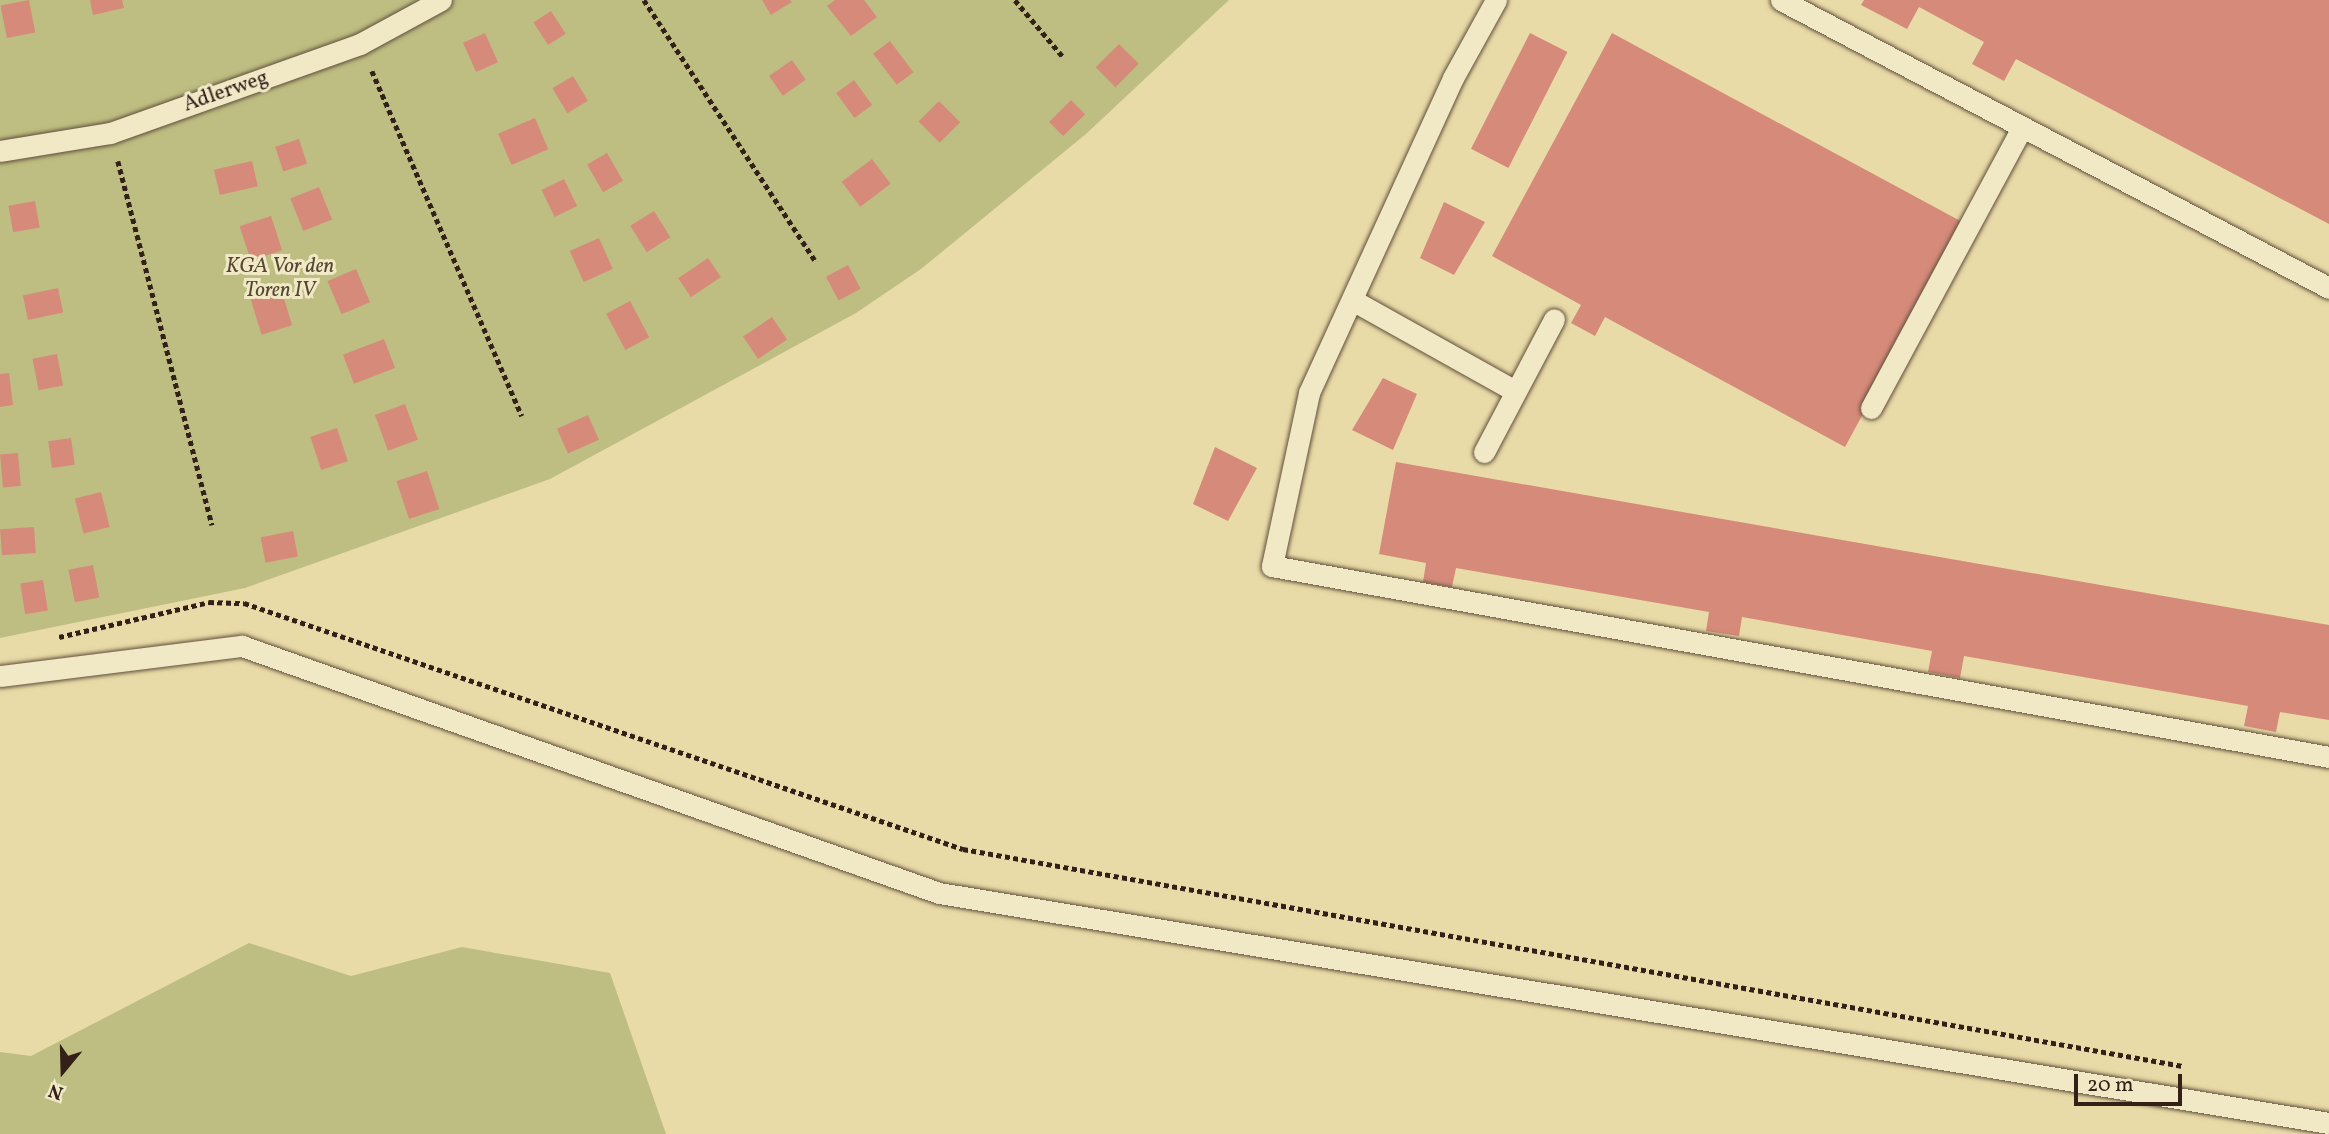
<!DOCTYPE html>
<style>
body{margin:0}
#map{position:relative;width:2329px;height:1134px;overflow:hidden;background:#e9dba7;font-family:Vollkorn,serif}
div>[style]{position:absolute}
.green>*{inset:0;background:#bebe82}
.building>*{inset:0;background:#d68b7a;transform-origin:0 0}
.path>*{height:4.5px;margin-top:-2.25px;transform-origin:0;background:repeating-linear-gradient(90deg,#322019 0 5px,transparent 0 8.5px)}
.roads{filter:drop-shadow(0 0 2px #604f3c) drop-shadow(0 0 2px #604f3c)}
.service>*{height:21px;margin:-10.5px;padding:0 10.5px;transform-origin:10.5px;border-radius:10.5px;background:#f1e8c6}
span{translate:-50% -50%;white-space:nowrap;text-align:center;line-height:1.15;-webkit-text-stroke:6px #f1e8c6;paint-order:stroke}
.street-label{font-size:21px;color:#322019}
.park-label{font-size:21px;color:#554833;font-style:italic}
.north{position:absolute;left:28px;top:1036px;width:70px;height:70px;-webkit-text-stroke:5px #f1e8c6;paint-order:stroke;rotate:199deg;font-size:19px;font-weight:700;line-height:28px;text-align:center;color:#322019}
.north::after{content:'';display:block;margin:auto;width:24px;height:32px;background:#322019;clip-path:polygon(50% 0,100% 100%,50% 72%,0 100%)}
.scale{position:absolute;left:2074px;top:1074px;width:108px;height:32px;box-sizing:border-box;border:4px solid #322019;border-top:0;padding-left:9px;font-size:21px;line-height:24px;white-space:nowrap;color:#322019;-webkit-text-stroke:5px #f1e8c6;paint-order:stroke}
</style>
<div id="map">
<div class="green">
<i style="clip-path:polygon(0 0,1229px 0,1086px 134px,921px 269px,856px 313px,550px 479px,245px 588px,0 638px)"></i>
<i style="clip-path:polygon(249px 943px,351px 976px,462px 947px,610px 973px,666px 1134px,0 1134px,0 1052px,31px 1056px)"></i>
</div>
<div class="building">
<i style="left:29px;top:0;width:33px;height:29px;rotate:79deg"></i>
<i style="clip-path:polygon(90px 0,122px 0,124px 8px,93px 15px)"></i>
<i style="clip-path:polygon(762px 0,790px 0,792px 2px,771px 15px)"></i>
<i style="clip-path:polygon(835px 0,864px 0,877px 17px,851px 36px,827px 6px)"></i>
<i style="clip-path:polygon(1864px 0,2329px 0,2329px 224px,2016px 59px,2004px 81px,1972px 64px,1984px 42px,1919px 7px,1907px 29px,1861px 5px)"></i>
<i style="left:551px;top:11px;width:27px;height:21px;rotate:57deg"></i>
<i style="left:485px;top:33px;width:32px;height:24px;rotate:66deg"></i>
<i style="left:1530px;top:33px;width:42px;height:130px;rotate:27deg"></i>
<i style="clip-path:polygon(1612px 33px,1966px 224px,1845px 447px,1605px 317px,1595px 336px,1571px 323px,1581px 305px,1492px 256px)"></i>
<i style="left:890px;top:41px;width:39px;height:21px;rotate:53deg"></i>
<i style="left:1119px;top:44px;width:28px;height:33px;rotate:45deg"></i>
<i style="left:792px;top:60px;width:24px;height:28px;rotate:55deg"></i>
<i style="left:573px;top:76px;width:29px;height:24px;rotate:59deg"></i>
<i style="left:854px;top:80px;width:31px;height:22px;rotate:54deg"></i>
<i style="left:1071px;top:100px;width:20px;height:31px;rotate:45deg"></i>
<i style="left:939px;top:101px;width:30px;height:29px;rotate:45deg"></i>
<i style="left:535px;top:118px;width:34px;height:40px;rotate:67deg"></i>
<i style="left:299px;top:139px;width:26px;height:25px;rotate:72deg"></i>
<i style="left:607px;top:153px;width:32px;height:23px;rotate:60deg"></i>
<i style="left:872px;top:159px;width:31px;height:38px;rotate:53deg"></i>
<i style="left:252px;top:161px;width:26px;height:39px;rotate:77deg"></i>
<i style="left:564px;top:179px;width:30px;height:25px;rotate:64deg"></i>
<i style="left:319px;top:187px;width:35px;height:31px;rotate:68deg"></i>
<i style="left:35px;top:201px;width:27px;height:27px;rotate:80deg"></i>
<i style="clip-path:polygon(1444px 202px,1485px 222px,1454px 275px,1420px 258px)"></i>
<i style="left:654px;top:211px;width:31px;height:28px;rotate:58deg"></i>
<i style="left:271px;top:216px;width:36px;height:33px;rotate:72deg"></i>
<i style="left:599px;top:238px;width:34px;height:32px;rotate:66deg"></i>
<i style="left:708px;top:258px;width:23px;height:36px;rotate:56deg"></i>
<i style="left:848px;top:265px;width:27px;height:25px;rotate:62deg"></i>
<i style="left:356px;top:269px;width:36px;height:31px;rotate:67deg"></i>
<i style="left:58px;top:288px;width:25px;height:36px;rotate:78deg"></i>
<i style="left:281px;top:289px;width:38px;height:32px;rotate:73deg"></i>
<i style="left:630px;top:301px;width:41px;height:27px;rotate:62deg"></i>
<i style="left:772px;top:317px;width:27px;height:35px;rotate:56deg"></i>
<i style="left:384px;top:339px;width:31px;height:44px;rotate:69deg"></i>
<i style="left:57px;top:354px;width:32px;height:25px;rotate:79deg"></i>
<i style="clip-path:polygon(9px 373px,13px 405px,0 407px,0 374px)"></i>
<i style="clip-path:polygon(1383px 378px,1417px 394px,1393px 450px,1352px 430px)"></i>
<i style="left:405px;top:404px;width:38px;height:32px;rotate:70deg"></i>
<i style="left:588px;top:415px;width:27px;height:34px;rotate:66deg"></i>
<i style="left:337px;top:428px;width:35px;height:28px;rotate:72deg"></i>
<i style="left:71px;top:438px;width:27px;height:23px;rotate:82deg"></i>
<i style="clip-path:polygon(1215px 447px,1257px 468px,1228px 521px,1193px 504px)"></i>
<i style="left:18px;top:453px;width:33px;height:18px;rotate:85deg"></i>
<i style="clip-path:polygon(1396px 462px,2329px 625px,2329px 720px,2280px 712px,2276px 732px,2244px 726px,2248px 706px,1964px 656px,1960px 678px,1928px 672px,1932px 651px,1742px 617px,1739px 636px,1706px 631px,1709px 612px,1456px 568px,1452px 587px,1423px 582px,1426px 563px,1379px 554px)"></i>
<i style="left:427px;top:471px;width:40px;height:32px;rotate:72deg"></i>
<i style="left:101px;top:492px;width:36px;height:27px;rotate:76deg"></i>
<i style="left:34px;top:527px;width:26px;height:34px;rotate:86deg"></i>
<i style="left:293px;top:531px;width:26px;height:33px;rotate:79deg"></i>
<i style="left:93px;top:565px;width:33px;height:25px;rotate:79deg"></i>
<i style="left:43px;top:580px;width:31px;height:23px;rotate:81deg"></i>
</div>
<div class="path">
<i style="left:644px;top:0;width:311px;rotate:56.7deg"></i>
<i style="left:1015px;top:0;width:76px;rotate:49.8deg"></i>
<i style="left:372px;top:71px;width:376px;rotate:66.5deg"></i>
<i style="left:118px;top:161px;width:376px;rotate:75.5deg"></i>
<i style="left:59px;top:637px;width:154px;rotate:-13.1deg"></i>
<i style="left:209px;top:602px;width:35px;rotate:2deg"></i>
<i style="left:244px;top:603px;width:760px;rotate:18.89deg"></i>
<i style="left:963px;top:849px;width:1239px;rotate:10.09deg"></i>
</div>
<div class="roads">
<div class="service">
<i style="left:1496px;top:0;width:89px;rotate:118.9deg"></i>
<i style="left:1453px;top:78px;width:346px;rotate:114.6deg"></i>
<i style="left:1309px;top:393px;width:177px;rotate:102.1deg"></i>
<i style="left:1272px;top:566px;width:1074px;rotate:10.24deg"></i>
<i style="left:1781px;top:0;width:619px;rotate:27.72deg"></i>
<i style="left:0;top:151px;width:111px;rotate:-9.3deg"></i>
<i style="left:110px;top:133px;width:265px;rotate:-19.6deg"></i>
<i style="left:360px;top:44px;width:92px;rotate:-28.5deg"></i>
<i style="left:1354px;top:301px;width:182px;rotate:29.2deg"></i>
<i style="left:1871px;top:408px;width:319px;rotate:-61.7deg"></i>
<i style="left:1484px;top:452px;width:150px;rotate:-62.2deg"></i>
<i style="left:0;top:676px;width:244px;rotate:-7.1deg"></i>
<i style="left:242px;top:646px;width:739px;rotate:19.51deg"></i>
<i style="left:939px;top:893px;width:1409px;rotate:9.4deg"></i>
</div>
</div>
<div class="street-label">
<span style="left:226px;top:92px;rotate:-19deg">Adlerweg</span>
</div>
<div class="park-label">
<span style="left:280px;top:279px">KGA Vor den<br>Toren IV</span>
</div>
<div class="north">N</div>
<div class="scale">20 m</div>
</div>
